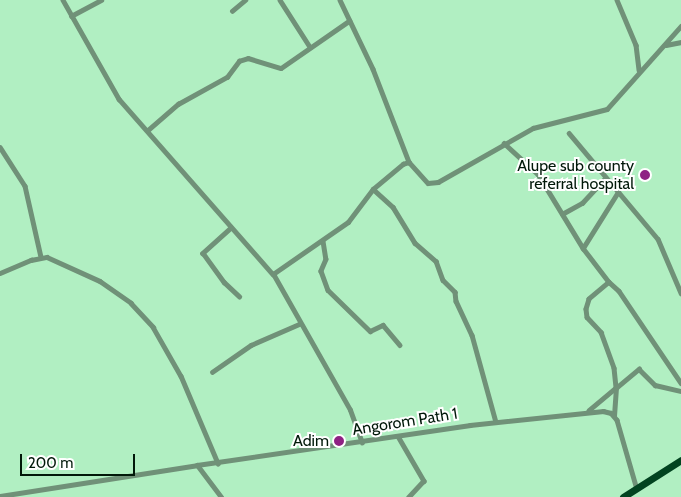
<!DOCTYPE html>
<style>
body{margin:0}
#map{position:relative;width:681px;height:497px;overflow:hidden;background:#b1efc2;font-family:Cabin,sans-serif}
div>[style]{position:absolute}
.minor>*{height:4.5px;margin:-2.25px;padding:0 2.25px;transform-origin:2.25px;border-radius:2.25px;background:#709178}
.tertiary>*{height:5px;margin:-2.5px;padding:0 2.5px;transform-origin:2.5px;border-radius:2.5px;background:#709178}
.trunk>*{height:7px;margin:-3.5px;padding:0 3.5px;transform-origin:3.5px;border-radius:3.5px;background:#024320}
.dots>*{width:14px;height:14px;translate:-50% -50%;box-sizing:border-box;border:2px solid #fff;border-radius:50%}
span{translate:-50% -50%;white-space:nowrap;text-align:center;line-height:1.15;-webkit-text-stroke:4px #fff;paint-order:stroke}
.poi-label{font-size:16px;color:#011809}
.right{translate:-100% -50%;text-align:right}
.street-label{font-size:16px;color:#011809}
.scale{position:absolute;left:20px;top:454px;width:115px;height:22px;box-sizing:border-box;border:2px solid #011809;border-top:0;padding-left:6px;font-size:15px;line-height:18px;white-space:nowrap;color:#011809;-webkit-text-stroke:4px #fff;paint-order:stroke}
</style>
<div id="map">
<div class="minor">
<i style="left:63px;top:0;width:114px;rotate:60.5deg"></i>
<i style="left:119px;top:99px;width:233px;rotate:48.7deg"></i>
<i style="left:280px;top:0;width:56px;rotate:57.4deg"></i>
<i style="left:340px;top:0;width:76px;rotate:64.4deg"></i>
<i style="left:373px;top:69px;width:100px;rotate:68.8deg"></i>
<i style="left:617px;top:0;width:49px;rotate:67.1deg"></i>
<i style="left:636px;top:45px;width:25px;rotate:83deg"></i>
<i style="left:232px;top:11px;width:17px;rotate:-40deg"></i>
<i style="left:71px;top:16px;width:34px;rotate:-28deg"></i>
<i style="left:666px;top:45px;width:15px;rotate:-11deg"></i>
<i style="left:148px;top:130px;width:40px;rotate:-41deg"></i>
<i style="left:178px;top:104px;width:56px;rotate:-28.9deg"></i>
<i style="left:227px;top:77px;width:20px;rotate:-53deg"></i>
<i style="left:239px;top:61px;width:9px;rotate:-18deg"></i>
<i style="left:248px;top:58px;width:34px;rotate:17deg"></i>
<i style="left:281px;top:68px;width:83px;rotate:-34.7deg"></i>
<i style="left:569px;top:133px;width:138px;rotate:50deg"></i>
<i style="left:658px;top:239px;width:59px;rotate:66.9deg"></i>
<i style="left:504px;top:143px;width:46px;rotate:42.4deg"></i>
<i style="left:538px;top:174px;width:87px;rotate:58.7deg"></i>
<i style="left:583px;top:248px;width:43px;rotate:52.6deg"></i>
<i style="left:609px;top:282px;width:26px;rotate:140deg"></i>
<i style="left:589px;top:299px;width:10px;rotate:107deg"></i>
<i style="left:586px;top:309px;width:8px;rotate:83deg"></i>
<i style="left:587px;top:317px;width:21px;rotate:47deg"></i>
<i style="left:601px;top:332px;width:38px;rotate:70deg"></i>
<i style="left:614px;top:368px;width:20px;rotate:84deg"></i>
<i style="left:616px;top:388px;width:35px;rotate:140deg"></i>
<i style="left:0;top:147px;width:46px;rotate:57.3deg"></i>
<i style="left:25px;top:186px;width:73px;rotate:77.3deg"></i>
<i style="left:373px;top:189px;width:27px;rotate:42deg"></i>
<i style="left:393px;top:207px;width:42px;rotate:58.6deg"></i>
<i style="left:415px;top:243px;width:28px;rotate:41deg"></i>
<i style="left:436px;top:261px;width:20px;rotate:70deg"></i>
<i style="left:443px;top:280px;width:17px;rotate:45deg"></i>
<i style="left:455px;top:292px;width:9px;rotate:84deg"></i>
<i style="left:456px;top:301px;width:38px;rotate:65deg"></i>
<i style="left:472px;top:335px;width:90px;rotate:74.6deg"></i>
<i style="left:562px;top:214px;width:23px;rotate:-29deg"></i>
<i style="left:582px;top:203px;width:34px;rotate:-47deg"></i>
<i style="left:231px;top:228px;width:38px;rotate:138deg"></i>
<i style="left:203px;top:253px;width:36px;rotate:54deg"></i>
<i style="left:224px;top:282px;width:21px;rotate:43deg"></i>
<i style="left:323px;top:241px;width:18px;rotate:81deg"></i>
<i style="left:326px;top:259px;width:13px;rotate:113deg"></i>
<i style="left:321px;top:271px;width:20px;rotate:70deg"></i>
<i style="left:328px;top:290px;width:59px;rotate:44.3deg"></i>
<i style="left:370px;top:331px;width:14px;rotate:-25deg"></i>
<i style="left:383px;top:325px;width:26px;rotate:50deg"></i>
<i style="left:583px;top:248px;width:66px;rotate:-58deg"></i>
<i style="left:0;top:273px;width:34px;rotate:-23deg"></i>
<i style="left:31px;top:260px;width:16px;rotate:-11deg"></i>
<i style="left:47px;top:257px;width:58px;rotate:24.4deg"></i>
<i style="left:100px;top:281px;width:38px;rotate:35deg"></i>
<i style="left:131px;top:303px;width:33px;rotate:47deg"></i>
<i style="left:153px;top:327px;width:56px;rotate:60.3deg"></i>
<i style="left:181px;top:376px;width:95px;rotate:67deg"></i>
<i style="left:609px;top:282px;width:13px;rotate:42deg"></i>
<i style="left:619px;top:291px;width:111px;rotate:56deg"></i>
<i style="left:212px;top:372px;width:47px;rotate:-34.7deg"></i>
<i style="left:251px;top:345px;width:52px;rotate:-23.6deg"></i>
<i style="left:614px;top:416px;width:28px;rotate:-86deg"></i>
<i style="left:616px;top:388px;width:30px;rotate:-40deg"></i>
<i style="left:639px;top:369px;width:23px;rotate:45deg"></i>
<i style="left:655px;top:385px;width:27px;rotate:13deg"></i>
<i style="left:398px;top:436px;width:52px;rotate:60deg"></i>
<i style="left:424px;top:481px;width:22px;rotate:133deg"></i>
<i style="left:362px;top:443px;width:35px;rotate:-110deg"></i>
<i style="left:350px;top:410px;width:156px;rotate:-119.5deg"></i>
<i style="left:273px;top:274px;width:91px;rotate:-34.7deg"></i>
<i style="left:348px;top:222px;width:41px;rotate:-52.9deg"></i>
<i style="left:373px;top:189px;width:39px;rotate:-40deg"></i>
<i style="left:403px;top:164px;width:6px;rotate:-18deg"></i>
<i style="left:409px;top:162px;width:28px;rotate:48deg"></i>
<i style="left:428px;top:183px;width:10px;rotate:-6deg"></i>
<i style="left:438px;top:182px;width:109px;rotate:-29.6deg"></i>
<i style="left:533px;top:128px;width:76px;rotate:-14.4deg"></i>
<i style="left:607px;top:109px;width:111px;rotate:-48.3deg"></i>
<i style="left:197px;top:465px;width:276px;rotate:-8.3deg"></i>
<i style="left:470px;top:425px;width:134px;rotate:-6deg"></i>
<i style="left:603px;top:411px;width:8px;rotate:14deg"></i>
<i style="left:611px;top:413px;width:9px;rotate:49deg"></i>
<i style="left:617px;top:420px;width:69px;rotate:73.9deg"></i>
</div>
<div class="tertiary">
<i style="left:0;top:496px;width:199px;rotate:-8.9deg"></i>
<i style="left:197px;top:465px;width:40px;rotate:53deg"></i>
</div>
<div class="trunk">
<i style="left:623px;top:497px;width:69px;rotate:-32.5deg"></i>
</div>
<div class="dots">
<i style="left:645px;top:175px;background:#8e2183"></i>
<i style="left:339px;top:441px;background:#8e2183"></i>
</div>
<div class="poi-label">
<span class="right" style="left:634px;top:175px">Alupe sub county<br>referral hospital</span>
<span class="right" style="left:329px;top:441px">Adim</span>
</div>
<div class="street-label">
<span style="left:405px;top:422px;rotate:-9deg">Angorom Path 1</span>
</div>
<div class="scale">200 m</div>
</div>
